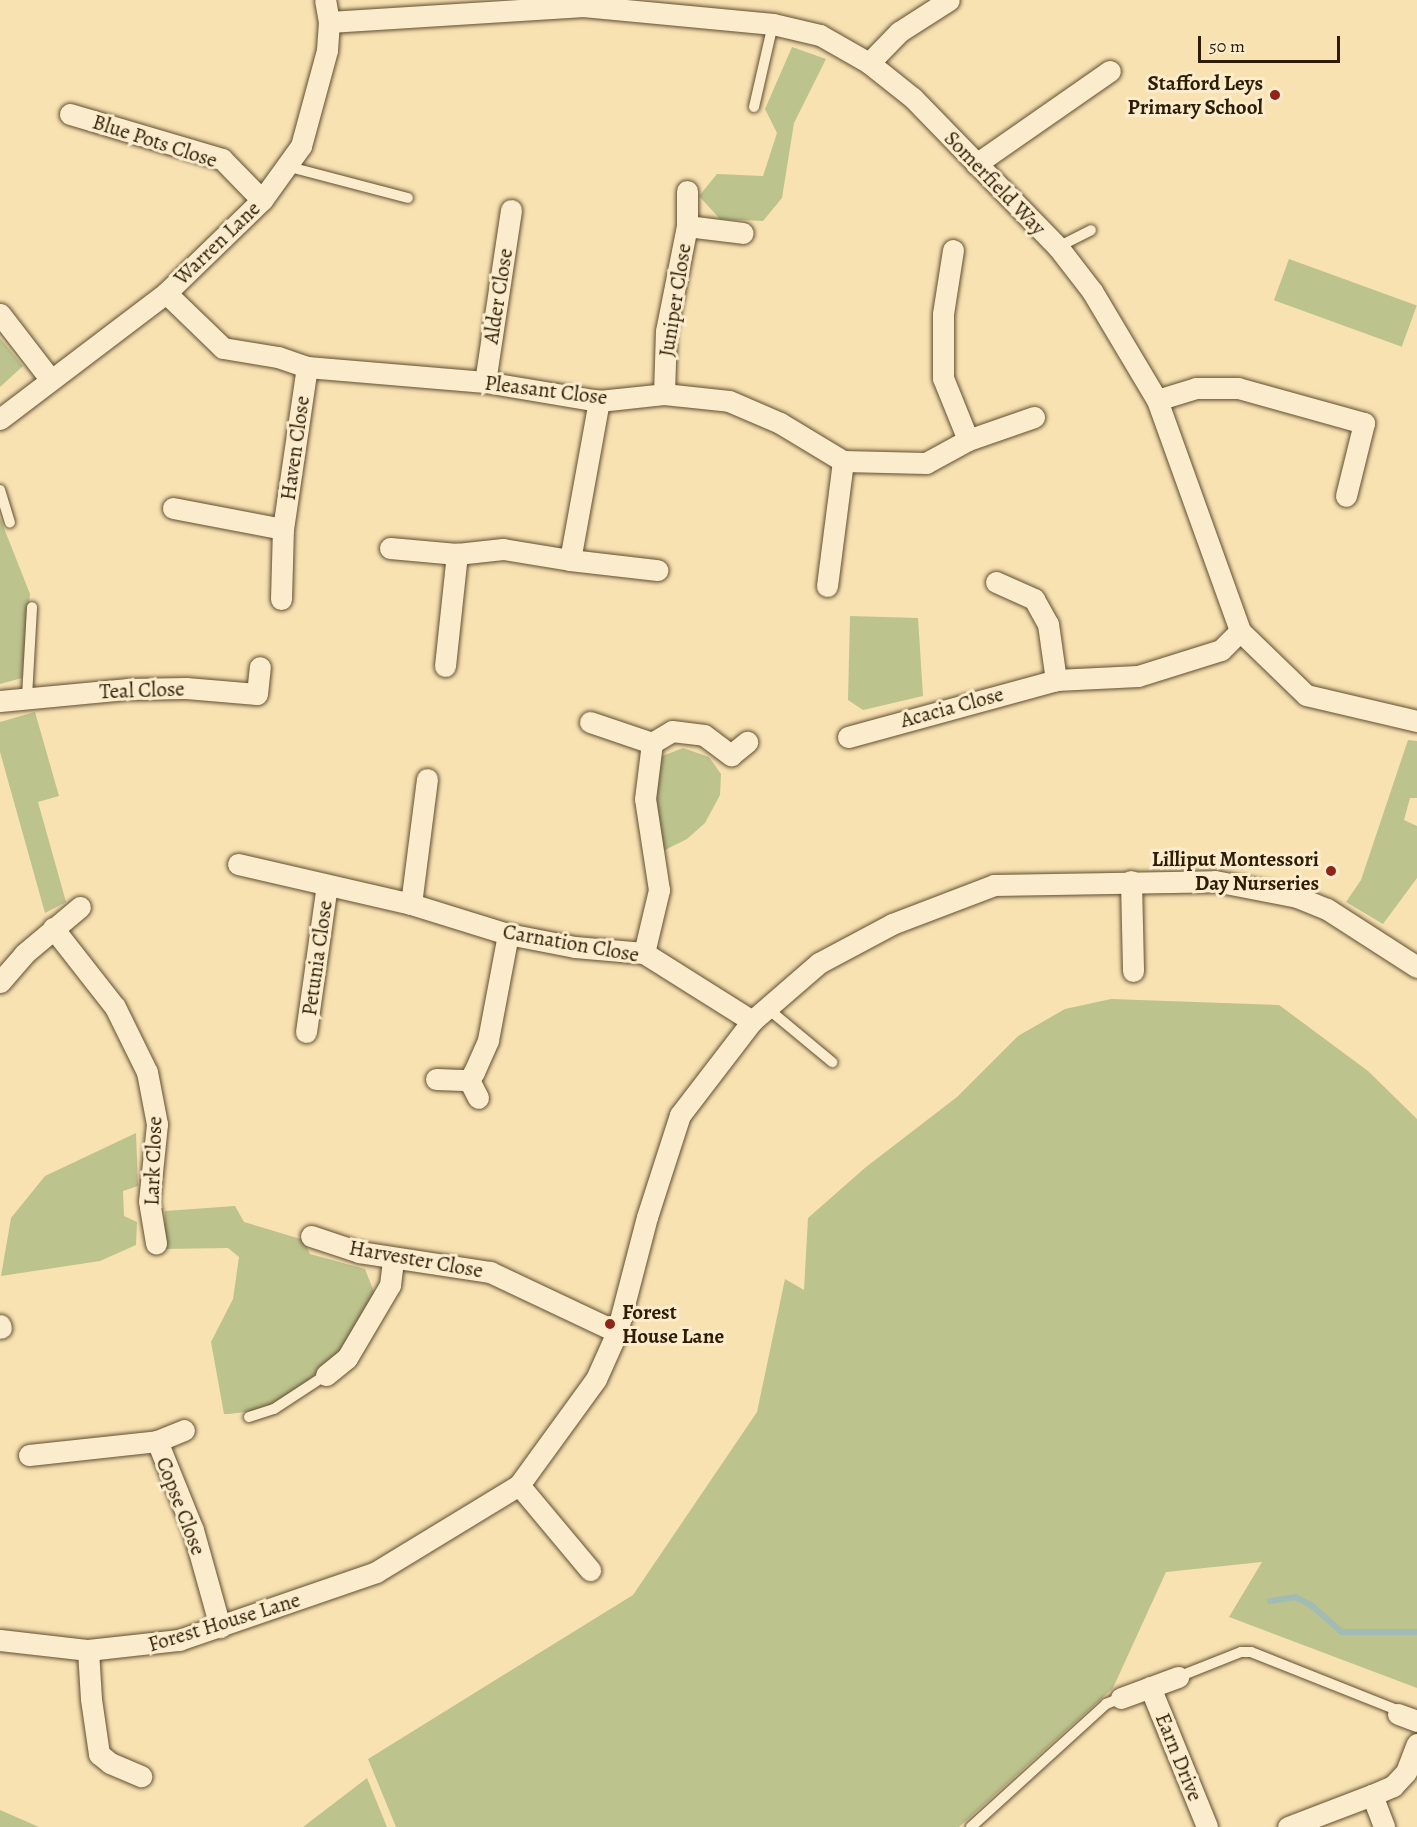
<!DOCTYPE html>
<style>
body{margin:0}
#map{position:relative;width:1417px;height:1827px;overflow:hidden;background:#f8e2b2;font-family:Alegreya,serif}
div>[style]{position:absolute}
.green>*{inset:0;background:#bcc38d;transform-origin:0 0}
.stream>*{height:6px;margin:-3px;padding:0 3px;transform-origin:3px;border-radius:3px;background:#a0bcb4}
.roads{filter:drop-shadow(0 0 2px #604e30) drop-shadow(0 0 2px #604e30)}
.lane>*{height:10px;margin:-5px;padding:0 5px;transform-origin:5px;border-radius:5px;background:#faeccd}
.street>*{height:21px;margin:-10.5px;padding:0 10.5px;transform-origin:10.5px;border-radius:10.5px;background:#faeccd}
.dots>*{width:16px;height:16px;translate:-50% -50%;box-sizing:border-box;border:3px solid #faeccd;border-radius:50%}
span{translate:-50% -50%;white-space:nowrap;text-align:center;line-height:1.15;-webkit-text-stroke:6px #faeccd;paint-order:stroke}
.poi-label{font-size:21px;color:#2e1d04;font-weight:700}
.right{translate:-100% -50%;text-align:right}
.left{translate:0 -50%;text-align:left}
.street-label{font-size:21px;color:#2e1d04}
.scale{position:absolute;left:1198px;top:36px;width:142px;height:27px;box-sizing:border-box;border:3px solid #2e1d04;border-top:0;padding-left:8px;font-size:18px;line-height:21px;white-space:nowrap;color:#2e1d04;-webkit-text-stroke:4px #faeccd;paint-order:stroke}
</style>
<div id="map">
<div class="green">
<i style="clip-path:polygon(792px 47px,826px 59px,794px 123px,782px 198px,763px 221px,720px 219px,699px 196px,717px 174px,763px 176px,777px 133px,765px 109px)"></i>
<i style="left:1289px;top:259px;width:136px;height:44px;rotate:20deg"></i>
<i style="clip-path:polygon(0 338px,23px 366px,0 387px)"></i>
<i style="clip-path:polygon(0 518px,30px 594px,22px 678px,0 684px)"></i>
<i style="clip-path:polygon(850px 616px,918px 618px,923px 696px,863px 710px,848px 700px)"></i>
<i style="clip-path:polygon(35px 712px,59px 796px,38px 802px,66px 902px,45px 913px,0 752px,0 722px)"></i>
<i style="clip-path:polygon(1408px 740px,1417px 741px,1417px 798px,1410px 798px,1404px 820px,1417px 826px,1417px 878px,1383px 924px,1346px 902px,1361px 880px)"></i>
<i style="clip-path:polygon(683px 748px,709px 757px,721px 774px,720px 795px,705px 823px,687px 839px,663px 851px,652px 820px,660px 757px)"></i>
<i style="clip-path:polygon(1111px 999px,1279px 1005px,1368px 1071px,1417px 1119px,1417px 1688px,1229px 1617px,1262px 1562px,1166px 1572px,1113px 1688px,959px 1827px,396px 1827px,368px 1759px,633px 1595px,757px 1412px,785px 1279px,804px 1290px,808px 1218px,866px 1167px,957px 1097px,1018px 1036px,1065px 1009px)"></i>
<i style="clip-path:polygon(136px 1133px,138px 1186px,123px 1191px,124px 1216px,137px 1222px,136px 1245px,100px 1261px,1px 1276px,11px 1218px,45px 1176px)"></i>
<i style="clip-path:polygon(235px 1206px,244px 1222px,304px 1240px,310px 1254px,365px 1269px,376px 1297px,361px 1330px,306px 1383px,263px 1410px,229px 1414px,224px 1414px,211px 1342px,233px 1299px,239px 1257px,228px 1248px,163px 1249px,165px 1211px)"></i>
<i style="clip-path:polygon(367px 1778px,387px 1827px,303px 1827px)"></i>
<i style="clip-path:polygon(0 1810px,39px 1827px,0 1827px)"></i>
</div>
<div class="stream">
<i style="left:1270px;top:1601px;width:25px;rotate:-9deg"></i>
<i style="left:1295px;top:1597px;width:18px;rotate:27deg"></i>
<i style="left:1311px;top:1605px;width:41px;rotate:41.1deg"></i>
<i style="left:1342px;top:1632px;width:75px"></i>
</div>
<div class="roads">
<div class="lane">
<i style="left:754px;top:107px;width:85px;rotate:-77.1deg"></i>
<i style="left:286px;top:166px;width:126px;rotate:14.7deg"></i>
<i style="left:1058px;top:247px;width:37px;rotate:-27deg"></i>
<i style="left:0;top:490px;width:34px;rotate:73deg"></i>
<i style="left:27px;top:697px;width:90px;rotate:-86.8deg"></i>
<i style="left:767px;top:1008px;width:85px;rotate:39.7deg"></i>
<i style="left:249px;top:1417px;width:26px;rotate:-18deg"></i>
<i style="left:274px;top:1409px;width:62px;rotate:-33.2deg"></i>
<i style="left:1178px;top:1677px;width:68px;rotate:-21.6deg"></i>
<i style="left:1241px;top:1652px;width:10px"></i>
<i style="left:1251px;top:1652px;width:154px;rotate:21.7deg"></i>
<i style="left:1394px;top:1709px;width:6px;rotate:51deg"></i>
<i style="left:971px;top:1827px;width:183px;rotate:-42.3deg"></i>
<i style="left:1106px;top:1704px;width:16px;rotate:-22deg"></i>
</div>
<div class="street">
<i style="left:329px;top:22px;width:255px;rotate:-3.6deg"></i>
<i style="left:583px;top:6px;width:191px;rotate:5.4deg"></i>
<i style="left:773px;top:24px;width:48px;rotate:13.2deg"></i>
<i style="left:820px;top:35px;width:56px;rotate:29.7deg"></i>
<i style="left:869px;top:63px;width:56px;rotate:38.5deg"></i>
<i style="left:913px;top:98px;width:208px;rotate:45.8deg"></i>
<i style="left:1058px;top:247px;width:56px;rotate:52.3deg"></i>
<i style="left:1092px;top:291px;width:127px;rotate:59.2deg"></i>
<i style="left:1157px;top:400px;width:245px;rotate:70.2deg"></i>
<i style="left:1240px;top:631px;width:92px;rotate:44.1deg"></i>
<i style="left:1306px;top:695px;width:114px;rotate:13.2deg"></i>
<i style="left:869px;top:63px;width:43px;rotate:-45.9deg"></i>
<i style="left:899px;top:32px;width:59px;rotate:-32.6deg"></i>
<i style="left:70px;top:114px;width:159px;rotate:16.5deg"></i>
<i style="left:222px;top:159px;width:57px;rotate:45.7deg"></i>
<i style="left:976px;top:164px;width:163px;rotate:-34.8deg"></i>
<i style="left:687px;top:191px;width:35px;rotate:90deg"></i>
<i style="left:953px;top:250px;width:65px;rotate:98.9deg"></i>
<i style="left:943px;top:314px;width:64px;rotate:90deg"></i>
<i style="left:943px;top:378px;width:67px;rotate:68deg"></i>
<i style="left:166px;top:293px;width:79px;rotate:44deg"></i>
<i style="left:223px;top:348px;width:56px;rotate:9.3deg"></i>
<i style="left:278px;top:357px;width:31px;rotate:19deg"></i>
<i style="left:307px;top:367px;width:179px;rotate:4.8deg"></i>
<i style="left:485px;top:382px;width:116px;rotate:9.5deg"></i>
<i style="left:599px;top:401px;width:65px;rotate:-6.1deg"></i>
<i style="left:664px;top:394px;width:65px;rotate:6.1deg"></i>
<i style="left:729px;top:401px;width:56px;rotate:23.3deg"></i>
<i style="left:780px;top:423px;width:74px;rotate:31.1deg"></i>
<i style="left:843px;top:461px;width:83px;rotate:1.4deg"></i>
<i style="left:926px;top:463px;width:48px;rotate:-28.7deg"></i>
<i style="left:968px;top:440px;width:70px;rotate:-19.2deg"></i>
<i style="left:0;top:314px;width:82px;rotate:52.4deg"></i>
<i style="left:485px;top:382px;width:174px;rotate:-81.4deg"></i>
<i style="left:664px;top:394px;width:63px;rotate:-88.2deg"></i>
<i style="left:666px;top:331px;width:107px;rotate:-78.7deg"></i>
<i style="left:687px;top:226px;width:56px;rotate:7.1deg"></i>
<i style="left:1157px;top:400px;width:41px;rotate:-17.1deg"></i>
<i style="left:1196px;top:388px;width:42px"></i>
<i style="left:1238px;top:388px;width:131px;rotate:15.5deg"></i>
<i style="left:1364px;top:423px;width:75px;rotate:103.9deg"></i>
<i style="left:0;top:419px;width:208px;rotate:-37.2deg"></i>
<i style="left:166px;top:293px;width:134px;rotate:-44.1deg"></i>
<i style="left:262px;top:200px;width:67px;rotate:-54.2deg"></i>
<i style="left:301px;top:146px;width:99px;rotate:-74.8deg"></i>
<i style="left:327px;top:50px;width:28px;rotate:-86deg"></i>
<i style="left:329px;top:22px;width:22px;rotate:-100deg"></i>
<i style="left:173px;top:508px;width:112px;rotate:10.8deg"></i>
<i style="left:390px;top:548px;width:67px;rotate:5.1deg"></i>
<i style="left:457px;top:554px;width:46px;rotate:-6.2deg"></i>
<i style="left:503px;top:549px;width:68px;rotate:9.3deg"></i>
<i style="left:570px;top:560px;width:162px;rotate:-79.7deg"></i>
<i style="left:570px;top:560px;width:88px;rotate:6.6deg"></i>
<i style="left:996px;top:582px;width:42px;rotate:24.1deg"></i>
<i style="left:1034px;top:599px;width:29px;rotate:61deg"></i>
<i style="left:1048px;top:624px;width:57px;rotate:81.9deg"></i>
<i style="left:827px;top:586px;width:126px;rotate:-82.7deg"></i>
<i style="left:281px;top:599px;width:70px;rotate:-88.4deg"></i>
<i style="left:283px;top:529px;width:164px;rotate:-81.6deg"></i>
<i style="left:445px;top:666px;width:113px;rotate:-83.9deg"></i>
<i style="left:0;top:701px;width:129px;rotate:-5.4deg"></i>
<i style="left:128px;top:689px;width:58px;rotate:-1deg"></i>
<i style="left:186px;top:688px;width:71px;rotate:4.8deg"></i>
<i style="left:257px;top:694px;width:27px;rotate:-84deg"></i>
<i style="left:590px;top:722px;width:65px;rotate:18.7deg"></i>
<i style="left:848px;top:737px;width:216px;rotate:-15.3deg"></i>
<i style="left:1056px;top:680px;width:82px;rotate:-2.8deg"></i>
<i style="left:1138px;top:676px;width:87px;rotate:-17.4deg"></i>
<i style="left:1221px;top:650px;width:27px;rotate:-45deg"></i>
<i style="left:238px;top:864px;width:178px;rotate:13deg"></i>
<i style="left:411px;top:904px;width:102px;rotate:17.2deg"></i>
<i style="left:508px;top:934px;width:68px;rotate:11deg"></i>
<i style="left:575px;top:947px;width:69px;rotate:5deg"></i>
<i style="left:644px;top:953px;width:128px;rotate:32.2deg"></i>
<i style="left:1131px;top:881px;width:90px;rotate:88.7deg"></i>
<i style="left:411px;top:904px;width:126px;rotate:-82.7deg"></i>
<i style="left:53px;top:928px;width:100px;rotate:51.9deg"></i>
<i style="left:115px;top:1007px;width:72px;rotate:63.8deg"></i>
<i style="left:147px;top:1072px;width:53px;rotate:79.1deg"></i>
<i style="left:157px;top:1124px;width:77px;rotate:95.9deg"></i>
<i style="left:149px;top:1201px;width:43px;rotate:80.5deg"></i>
<i style="left:644px;top:953px;width:65px;rotate:-76.6deg"></i>
<i style="left:659px;top:890px;width:92px;rotate:-98.7deg"></i>
<i style="left:645px;top:799px;width:56px;rotate:-82.9deg"></i>
<i style="left:652px;top:743px;width:23px;rotate:-31deg"></i>
<i style="left:672px;top:731px;width:32px;rotate:7deg"></i>
<i style="left:704px;top:735px;width:34px;rotate:37deg"></i>
<i style="left:731px;top:755px;width:21px;rotate:-39deg"></i>
<i style="left:0;top:982px;width:37px;rotate:-49deg"></i>
<i style="left:24px;top:954px;width:73px;rotate:-40deg"></i>
<i style="left:306px;top:1032px;width:148px;rotate:-81.9deg"></i>
<i style="left:436px;top:1079px;width:33px;rotate:2deg"></i>
<i style="left:469px;top:1080px;width:9px;rotate:-58deg"></i>
<i style="left:474px;top:1072px;width:35px;rotate:-66deg"></i>
<i style="left:488px;top:1040px;width:108px;rotate:-79.3deg"></i>
<i style="left:469px;top:1080px;width:20px;rotate:63deg"></i>
<i style="left:311px;top:1236px;width:51px;rotate:18.4deg"></i>
<i style="left:359px;top:1252px;width:133px;rotate:8.7deg"></i>
<i style="left:490px;top:1272px;width:140px;rotate:25.3deg"></i>
<i style="left:0;top:1325px;width:3px;rotate:72deg"></i>
<i style="left:326px;top:1375px;width:27px;rotate:-39deg"></i>
<i style="left:347px;top:1358px;width:85px;rotate:-59.5deg"></i>
<i style="left:390px;top:1285px;width:26px;rotate:-83deg"></i>
<i style="left:157px;top:1441px;width:29px;rotate:-22deg"></i>
<i style="left:29px;top:1455px;width:129px;rotate:-6.2deg"></i>
<i style="left:157px;top:1441px;width:96px;rotate:68deg"></i>
<i style="left:193px;top:1530px;width:101px;rotate:74.4deg"></i>
<i style="left:519px;top:1485px;width:111px;rotate:50.1deg"></i>
<i style="left:0;top:1640px;width:89px;rotate:6.5deg"></i>
<i style="left:88px;top:1650px;width:92px;rotate:-6.3deg"></i>
<i style="left:179px;top:1640px;width:208px;rotate:-19deg"></i>
<i style="left:376px;top:1572px;width:167px;rotate:-31.3deg"></i>
<i style="left:519px;top:1485px;width:131px;rotate:-54deg"></i>
<i style="left:596px;top:1379px;width:51px;rotate:-65.9deg"></i>
<i style="left:617px;top:1332px;width:119px;rotate:-75.4deg"></i>
<i style="left:647px;top:1217px;width:107px;rotate:-72.1deg"></i>
<i style="left:680px;top:1115px;width:118px;rotate:-52.5deg"></i>
<i style="left:752px;top:1021px;width:89px;rotate:-40.9deg"></i>
<i style="left:819px;top:963px;width:83px;rotate:-28.1deg"></i>
<i style="left:892px;top:924px;width:109px;rotate:-20.9deg"></i>
<i style="left:994px;top:885px;width:221px;rotate:-1deg"></i>
<i style="left:1215px;top:881px;width:84px;rotate:11deg"></i>
<i style="left:1297px;top:897px;width:32px;rotate:22deg"></i>
<i style="left:1327px;top:909px;width:107px;rotate:32.8deg"></i>
<i style="left:88px;top:1650px;width:49px;rotate:86.5deg"></i>
<i style="left:91px;top:1699px;width:56px;rotate:81.7deg"></i>
<i style="left:99px;top:1754px;width:14px;rotate:39deg"></i>
<i style="left:110px;top:1763px;width:34px;rotate:23deg"></i>
<i style="left:1150px;top:1687px;width:151px;rotate:67.8deg"></i>
<i style="left:1121px;top:1698px;width:61px;rotate:-20.2deg"></i>
<i style="left:1398px;top:1714px;width:20px;rotate:20deg"></i>
<i style="left:1372px;top:1795px;width:23px;rotate:-23deg"></i>
<i style="left:1393px;top:1786px;width:19px;rotate:-47deg"></i>
<i style="left:1406px;top:1772px;width:30px;rotate:-69deg"></i>
<i style="left:1288px;top:1827px;width:90px;rotate:-20.9deg"></i>
<i style="left:1372px;top:1795px;width:34px;rotate:69deg"></i>
</div>
</div>
<div class="dots">
<i style="left:1275px;top:95px;background:#8f2418"></i>
<i style="left:1331px;top:871px;background:#8f2418"></i>
<i style="left:610px;top:1324px;background:#8f2418"></i>
</div>
<div class="poi-label">
<span class="right" style="left:1263px;top:95px">Stafford Leys<br>Primary School</span>
<span class="right" style="left:1319px;top:871px">Lilliput Montessori<br>Day Nurseries</span>
<span class="left" style="left:622px;top:1324px">Forest<br>House Lane</span>
</div>
<div class="street-label">
<span style="left:155px;top:141px;rotate:18deg">Blue Pots Close</span>
<span style="left:995px;top:183px;rotate:46deg">Somerfield Way</span>
<span style="left:217px;top:243px;rotate:-44deg">Warren Lane</span>
<span style="left:498px;top:296px;rotate:-81deg">Alder Close</span>
<span style="left:675px;top:300px;rotate:-81deg">Juniper Close</span>
<span style="left:546px;top:390px;rotate:7deg">Pleasant Close</span>
<span style="left:295px;top:448px;rotate:-82deg">Haven Close</span>
<span style="left:142px;top:690px;rotate:-2deg">Teal Close</span>
<span style="left:952px;top:707px;rotate:-15deg">Acacia Close</span>
<span style="left:571px;top:943px;rotate:10deg">Carnation Close</span>
<span style="left:317px;top:958px;rotate:-82deg">Petunia Close</span>
<span style="left:153px;top:1161px;rotate:-88deg">Lark Close</span>
<span style="left:416px;top:1259px;rotate:10deg">Harvester Close</span>
<span style="left:181px;top:1506px;rotate:69deg">Copse Close</span>
<span style="left:224px;top:1622px;rotate:-17deg">Forest House Lane</span>
<span style="left:1179px;top:1757px;rotate:68deg">Earn Drive</span>
</div>
<div class="scale">50 m</div>
</div>
